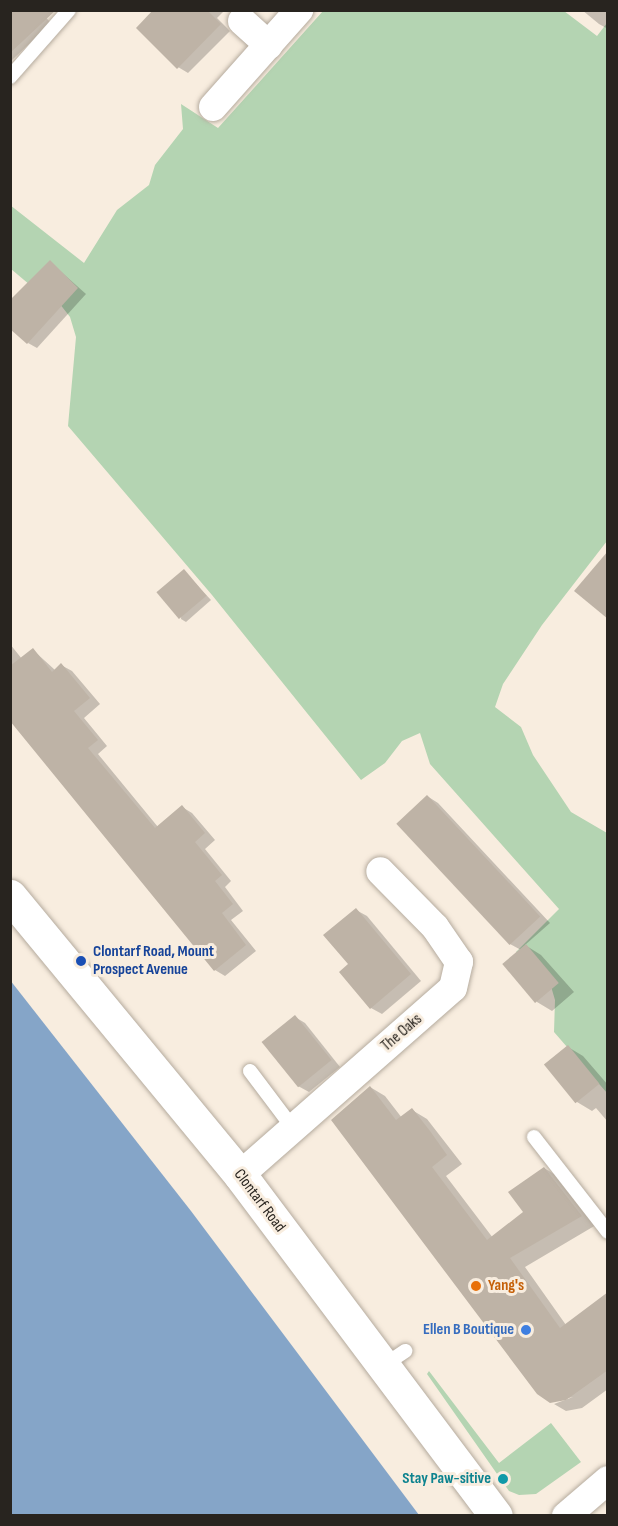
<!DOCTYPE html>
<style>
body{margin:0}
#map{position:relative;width:618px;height:1526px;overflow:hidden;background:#f8eddf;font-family:"Sofia Sans Condensed",sans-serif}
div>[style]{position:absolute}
.green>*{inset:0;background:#b4d4b2}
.water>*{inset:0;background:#85a5c8}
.shadow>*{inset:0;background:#0003}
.building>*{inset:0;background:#beb3a6;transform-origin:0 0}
.roads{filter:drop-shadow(0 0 2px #b5ab9e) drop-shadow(0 0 2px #b5ab9e)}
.lane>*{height:14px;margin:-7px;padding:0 7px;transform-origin:7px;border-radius:7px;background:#fff}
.street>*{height:28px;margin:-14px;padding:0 14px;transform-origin:14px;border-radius:14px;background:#fff}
.secondary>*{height:33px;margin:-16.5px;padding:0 16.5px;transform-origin:16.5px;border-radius:16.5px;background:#fff}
.dots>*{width:16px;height:16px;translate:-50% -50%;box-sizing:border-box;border:3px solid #f8eddf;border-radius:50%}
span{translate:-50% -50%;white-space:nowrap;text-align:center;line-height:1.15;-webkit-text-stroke:6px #f8eddf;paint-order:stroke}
.transit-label{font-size:16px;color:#164399;font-weight:700}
.left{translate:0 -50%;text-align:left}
.street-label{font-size:16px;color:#28241f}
.food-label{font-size:16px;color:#c56008;font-weight:700}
.shop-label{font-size:16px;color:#366cbe;font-weight:700}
.right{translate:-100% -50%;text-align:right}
.culture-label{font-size:16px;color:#0d838f;font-weight:700}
.frame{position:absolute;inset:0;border:12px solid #28241f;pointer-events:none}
</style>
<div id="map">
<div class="green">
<i style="clip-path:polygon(323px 11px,564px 11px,597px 36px,607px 23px,607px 541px,542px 625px,503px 684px,495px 707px,521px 727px,533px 755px,571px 812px,607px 833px,607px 1093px,554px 1032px,555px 1000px,550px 983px,516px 952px,559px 909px,430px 764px,420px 733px,402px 741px,385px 763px,361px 780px,212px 595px,68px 426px,76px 337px,70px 317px,49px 290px,30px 285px,11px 269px,10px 205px,84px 263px,117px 210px,149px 185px,155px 165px,183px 129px,181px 104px,218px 128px)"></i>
<i style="clip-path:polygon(429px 1371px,499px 1463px,551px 1423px,581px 1462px,536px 1494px,519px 1495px,509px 1491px,427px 1374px)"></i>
</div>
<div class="water">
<i style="clip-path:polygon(10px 980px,191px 1211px,419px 1515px,11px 1515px)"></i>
</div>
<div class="shadow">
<i style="clip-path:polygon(39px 10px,51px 23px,10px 62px,10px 18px)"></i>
<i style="clip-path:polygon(155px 10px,225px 10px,217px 18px,230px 31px,188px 73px,178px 67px)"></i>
<i style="clip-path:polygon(582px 10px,608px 10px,608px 29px,599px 24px)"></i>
<i style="clip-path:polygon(50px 262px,86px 294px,37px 348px,28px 343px)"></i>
<i style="clip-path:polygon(184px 571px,211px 600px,186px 622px,181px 619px)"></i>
<i style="clip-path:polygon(10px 644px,22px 659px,33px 650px,55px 670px,61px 665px,72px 671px,100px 704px,84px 718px,107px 746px,98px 754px,158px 827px,182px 807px,192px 813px,215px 840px,205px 849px,231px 881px,225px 887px,243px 911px,231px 920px,256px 951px,225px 976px,215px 970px,10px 718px)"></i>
<i style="clip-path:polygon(427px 796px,438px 803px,550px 923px,525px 945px,541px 955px,574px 992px,552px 1011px,537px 1002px,521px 950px,510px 944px)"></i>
<i style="clip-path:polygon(356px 910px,367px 916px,421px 981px,382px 1014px,371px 1008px,350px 964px)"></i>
<i style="clip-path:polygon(295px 1017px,305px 1023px,340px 1067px,309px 1092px,298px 1086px)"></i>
<i style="clip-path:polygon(568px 1047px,583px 1056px,608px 1085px,608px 1122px,596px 1108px,592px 1111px,577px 1102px)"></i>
<i style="clip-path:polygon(370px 1087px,385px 1096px,402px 1118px,412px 1110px,427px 1119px,462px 1164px,446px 1176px,493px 1238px,525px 1212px,544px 1168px,559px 1177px,596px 1225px,525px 1267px,566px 1325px,608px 1294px,608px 1389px,582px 1408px,566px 1411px,554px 1404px,573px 1397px,550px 1402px)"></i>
</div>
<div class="building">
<i style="clip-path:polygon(10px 10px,56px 10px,10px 53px)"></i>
<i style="clip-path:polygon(153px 10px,207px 10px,221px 24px,177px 69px,136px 28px)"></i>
<i style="clip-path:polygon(50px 260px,78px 288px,27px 344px,10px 329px,10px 300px)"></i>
<i style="clip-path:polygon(608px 551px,608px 619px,574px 591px)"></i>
<i style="left:184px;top:569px;width:35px;height:36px;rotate:50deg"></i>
<i style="clip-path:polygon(33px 648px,52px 672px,61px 663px,90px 698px,74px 711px,98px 740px,88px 748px,155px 828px,182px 805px,205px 833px,195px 842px,222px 875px,215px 881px,233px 904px,222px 913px,246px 945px,214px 971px,10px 721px,10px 666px)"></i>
<i style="left:427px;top:795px;width:166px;height:42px;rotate:47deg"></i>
<i style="clip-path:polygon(356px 908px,411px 974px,370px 1009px,339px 972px,348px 964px,323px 935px)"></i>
<i style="left:526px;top:944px;width:51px;height:31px;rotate:50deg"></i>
<i style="left:295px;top:1015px;width:58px;height:43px;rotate:51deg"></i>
<i style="left:568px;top:1045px;width:50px;height:31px;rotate:51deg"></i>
<i style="clip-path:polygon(370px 1086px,396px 1120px,412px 1108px,430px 1131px,447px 1155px,432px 1167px,487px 1240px,523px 1212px,508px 1192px,544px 1167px,582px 1216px,510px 1258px,560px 1328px,608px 1292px,608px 1370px,566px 1400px,550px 1403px,537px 1394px,331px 1120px)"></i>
</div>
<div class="roads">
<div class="lane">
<i style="left:10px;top:77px;width:89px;rotate:-48.6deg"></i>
<i style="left:250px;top:1071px;width:71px;rotate:53deg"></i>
<i style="left:534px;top:1137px;width:120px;rotate:52.1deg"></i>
<i style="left:383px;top:1366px;width:27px;rotate:-34deg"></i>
</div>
<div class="street">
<i style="left:242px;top:21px;width:36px;rotate:42deg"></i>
<i style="left:213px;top:107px;width:130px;rotate:-48.4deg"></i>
<i style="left:240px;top:1175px;width:283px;rotate:-41.3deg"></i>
<i style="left:453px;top:988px;width:27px;rotate:-77deg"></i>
<i style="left:459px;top:962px;width:42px;rotate:-124.4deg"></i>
<i style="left:435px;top:927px;width:78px;rotate:-134.5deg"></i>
<i style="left:566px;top:1516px;width:55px;rotate:-40.6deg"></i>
</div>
<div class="secondary">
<i style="left:10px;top:896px;width:362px;rotate:50.5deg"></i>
<i style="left:240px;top:1175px;width:426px;rotate:53.1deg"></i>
</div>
</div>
<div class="dots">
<i style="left:81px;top:961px;background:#1a4fb4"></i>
<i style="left:476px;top:1286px;background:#e8710a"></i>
<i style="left:526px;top:1330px;background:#3f7fe0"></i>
<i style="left:503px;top:1479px;background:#0f9aa8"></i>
</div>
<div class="transit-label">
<span class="left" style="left:93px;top:961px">Clontarf Road, Mount<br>Prospect Avenue</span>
</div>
<div class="street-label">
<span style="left:402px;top:1033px;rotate:-41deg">The Oaks</span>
<span style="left:259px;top:1201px;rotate:53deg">Clontarf Road</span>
</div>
<div class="food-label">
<span class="left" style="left:488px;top:1286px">Yang's</span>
</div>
<div class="shop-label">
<span class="right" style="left:514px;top:1330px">Ellen B Boutique</span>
</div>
<div class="culture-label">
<span class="right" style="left:491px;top:1479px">Stay Paw-sitive</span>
</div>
<div class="frame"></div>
</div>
